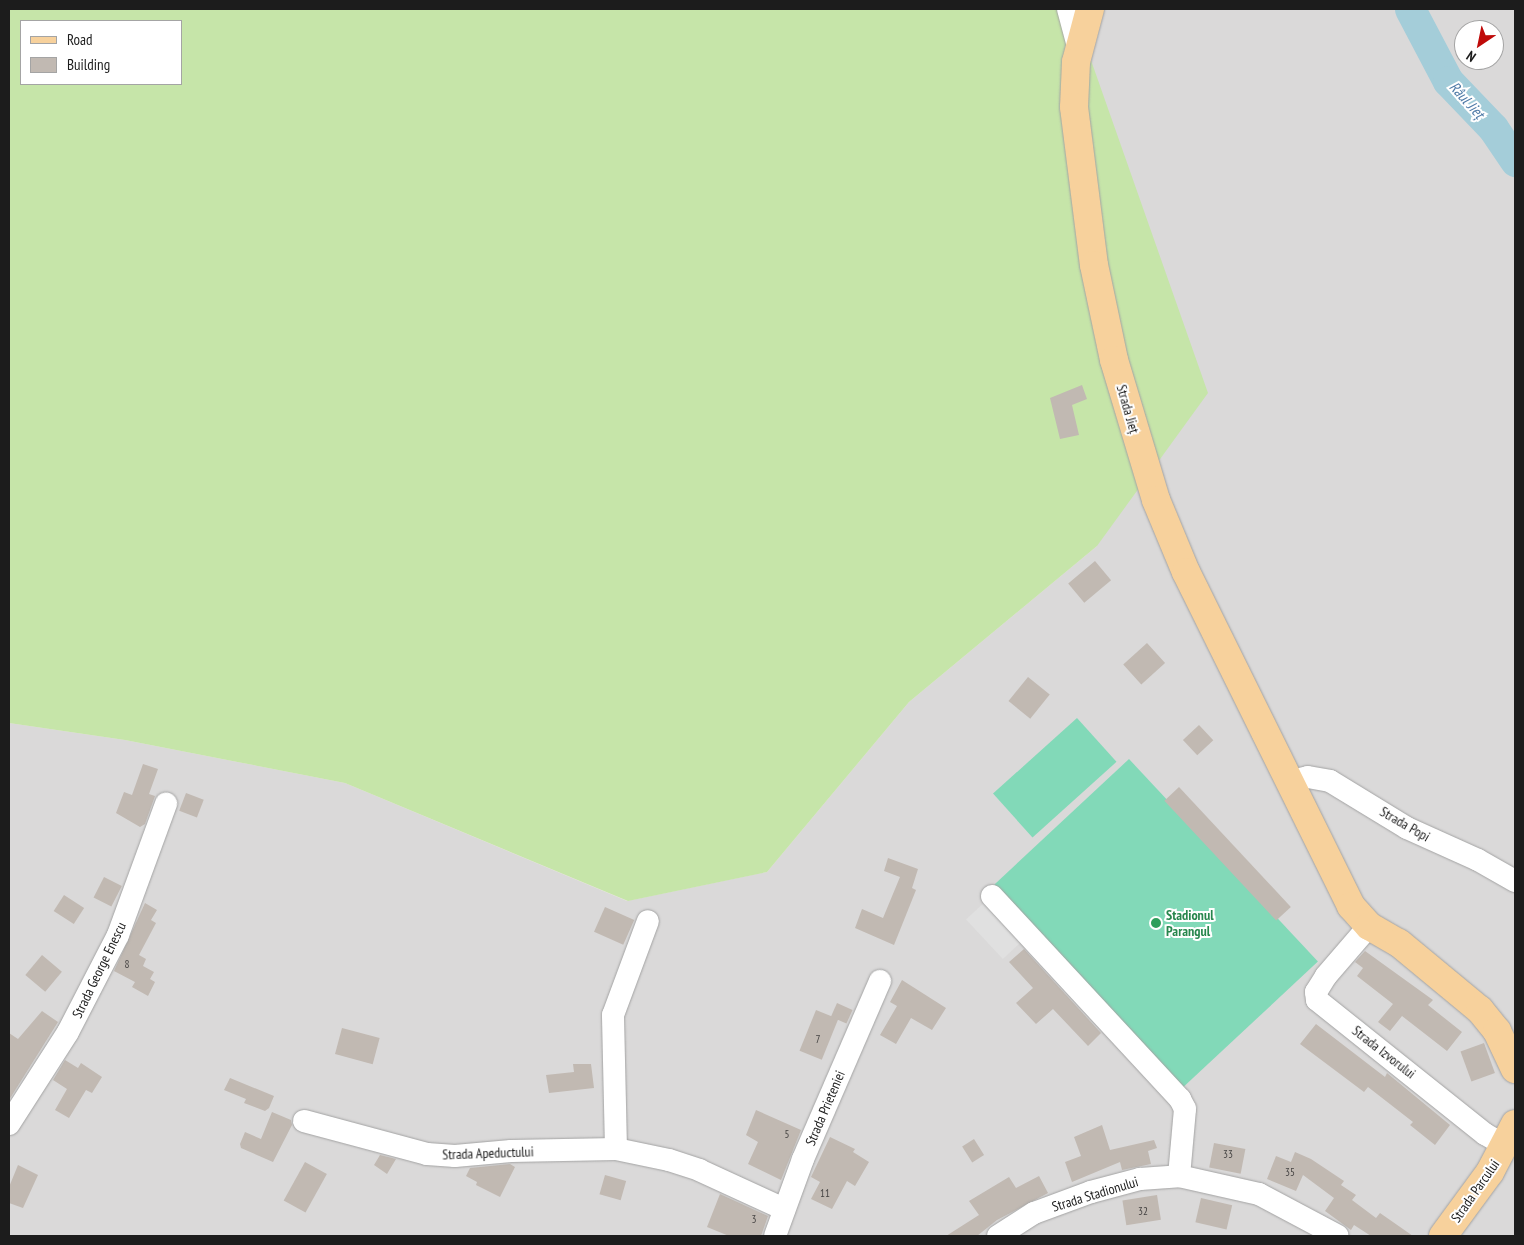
<!DOCTYPE html>
<meta charset="utf-8">
<style>
body{margin:0}
#map{position:relative;width:1524px;height:1245px;overflow:hidden;background:#ede9e2;font-family:"PT Sans Narrow",sans-serif}
div>[style]{position:absolute}
.residential>*{inset:0;background:#dad9d9}
.grass>*{inset:0;background:#c6e5a9}
.pitch>*{inset:0;background:#82d9b8;transform-origin:0 0}
.parking>*{inset:0;background:#e0e0e0;transform-origin:0 0}
.river>*{height:31px;margin:-15.5px;padding:0 15.5px;transform-origin:15.5px;border-radius:15.5px;background:#a4cdd9}
.building>*{inset:0;background:#c1b9b2;transform-origin:0 0}
.roads{filter:drop-shadow(0 0 1px #a3a3a3) drop-shadow(0 0 1px #a3a3a3)}
.minor>*{height:22px;margin:-11px;padding:0 11px;transform-origin:11px;border-radius:11px;background:#fff}
.major>*{height:28px;margin:-14px;padding:0 14px;transform-origin:14px;border-radius:14px;background:#f7d19c}
.dots>*{width:14px;height:14px;translate:-50% -50%;box-sizing:border-box;border:2px solid #fff;border-radius:50%}
span{translate:-50% -50%;white-space:nowrap;text-align:center;line-height:1.15;-webkit-text-stroke:4px #fff;paint-order:stroke}
.number-label{font-size:11px;color:#454342}
.number-label span{-webkit-text-stroke-width:0}
.street-label{font-size:14px;color:#1c1c1c}
.leisure-label{font-size:14px;color:#27864d;font-weight:700}
.left{translate:0 -50%;text-align:left}
.water-label{font-size:15px;color:#4d79a6;font-style:italic}
.frame{position:absolute;inset:0;border:10px solid #1c1c1c;pointer-events:none}
.legend{position:absolute;left:20px;top:20px;width:162px;height:65px;box-sizing:border-box;background:#fff;border:1px solid #a4a4a4;margin:0;padding:6px 9px;list-style:none;font-size:15px;color:#1c1c1c}
.legend li{display:flex;align-items:center;gap:10px;height:25px}
.legend b{width:25px;border:1px solid #a4a4a4}
.north{position:absolute;left:1454px;top:20px;width:50px;height:50px;box-sizing:border-box;background:#fff;border:1px solid #a4a4a4;border-radius:50%;rotate:214deg;font-size:14px;font-weight:700;line-height:20px;text-align:center;color:#1c1c1c}
.north::after{content:'';display:block;margin:auto;width:18px;height:22px;background:#bf0a09;clip-path:polygon(50% 0,100% 100%,50% 72%,0 100%)}
</style>
<div id="map">
<div class="residential">
<i style="clip-path:polygon(evenodd,1073px 9px,1515px 9px,1515px 1236px,9px 1236px,9px 723px,125px 740px,345px 783px,627px 901px,767px 872px,909px 702px,1097px 546px,1073px 9px,1464px 30px,1494px 30px,1494px 60px,1464px 60px,1464px 30px)"></i>
</div>
<div class="grass">
<i style="clip-path:polygon(evenodd,9px 9px,1073px 9px,1208px 393px,1097px 546px,909px 702px,767px 872px,628px 901px,345px 783px,125px 740px,9px 723px,9px 9px,21px 21px,181px 21px,181px 84px,21px 84px,21px 21px)"></i>
</div>
<div class="pitch">
<i style="left:1077px;top:718px;width:59px;height:113px;rotate:48deg"></i>
<i style="left:1129px;top:759px;width:277px;height:184px;rotate:47deg"></i>
</div>
<div class="parking">
<i style="left:988px;top:899px;width:54px;height:30px;rotate:47deg"></i>
</div>
<div class="river">
<i style="left:1410px;top:9px;width:81px;rotate:62.2deg"></i>
<i style="left:1448px;top:81px;width:65px;rotate:46.2deg"></i>
<i style="left:1493px;top:128px;width:40px;rotate:56deg"></i>
</div>
<div class="building">
<i style="clip-path:polygon(1082px 385px,1087px 399px,1072px 405px,1079px 435px,1060px 439px,1050px 398px)"></i>
<i style="left:1095px;top:561px;width:25px;height:35px;rotate:50deg"></i>
<i style="left:1147px;top:643px;width:27px;height:32px;rotate:48deg"></i>
<i style="left:1028px;top:677px;width:28px;height:31px;rotate:39deg"></i>
<i style="left:1199px;top:725px;width:21px;height:22px;rotate:47deg"></i>
<i style="clip-path:polygon(143px 764px,158px 769px,149px 794px,155px 796px,145px 824px,140px 827px,116px 813px,124px 792px,132px 795px)"></i>
<i style="left:1179px;top:787px;width:164px;height:20px;rotate:47deg"></i>
<i style="left:186px;top:793px;width:19px;height:19px;rotate:21deg"></i>
<i style="clip-path:polygon(888px 858px,918px 869px,912px 888px,916px 890px,894px 945px,855px 928px,862px 909px,883px 918px,900px 877px,884px 871px)"></i>
<i style="left:104px;top:877px;width:20px;height:23px;rotate:27deg"></i>
<i style="left:64px;top:895px;width:24px;height:19px;rotate:33deg"></i>
<i style="clip-path:polygon(145px 903px,157px 910px,151px 920px,156px 923px,139px 955px,146px 959px,143px 966px,154px 972px,150px 979px,155px 982px,148px 996px,132px 987px,135px 982px,114px 971px)"></i>
<i style="left:605px;top:907px;width:32px;height:27px;rotate:24deg"></i>
<i style="clip-path:polygon(1024px 949px,1101px 1033px,1088px 1046px,1053px 1009px,1036px 1024px,1016px 1003px,1033px 988px,1009px 962px)"></i>
<i style="clip-path:polygon(1365px 951px,1433px 1000px,1428px 1005px,1462px 1032px,1447px 1051px,1402px 1016px,1390px 1031px,1378px 1022px,1393px 1004px,1357px 976px,1363px 968px,1355px 962px)"></i>
<i style="left:42px;top:955px;width:26px;height:26px;rotate:40deg"></i>
<i style="clip-path:polygon(902px 980px,946px 1008px,932px 1030px,911px 1018px,896px 1044px,880px 1035px,897px 1006px,890px 1002px)"></i>
<i style="left:837px;top:1003px;width:17px;height:15px;rotate:24deg"></i>
<i style="left:816px;top:1010px;width:24px;height:44px;rotate:22deg"></i>
<i style="clip-path:polygon(42px 1011px,58px 1022px,9px 1100px,9px 1033px,18px 1039px)"></i>
<i style="clip-path:polygon(1316px 1024px,1385px 1077px,1387px 1073px,1450px 1125px,1435px 1145px,1410px 1125px,1413px 1122px,1368px 1087px,1364px 1092px,1300px 1044px)"></i>
<i style="left:342px;top:1028px;width:39px;height:27px;rotate:15deg"></i>
<i style="left:1484px;top:1043px;width:32px;height:25px;rotate:70deg"></i>
<i style="clip-path:polygon(65px 1060px,78px 1068px,81px 1063px,102px 1077px,92px 1093px,86px 1090px,69px 1118px,55px 1110px,67px 1089px,53px 1080px)"></i>
<i style="clip-path:polygon(573px 1064px,591px 1064px,594px 1088px,549px 1093px,546px 1075px,574px 1072px)"></i>
<i style="clip-path:polygon(230px 1078px,274px 1096px,269px 1108px,265px 1111px,244px 1103px,246px 1099px,224px 1090px)"></i>
<i style="clip-path:polygon(756px 1110px,801px 1130px,781px 1180px,748px 1164px,758px 1142px,746px 1135px)"></i>
<i style="clip-path:polygon(272px 1112px,291px 1120px,292px 1125px,273px 1162px,241px 1148px,240px 1144px,245px 1132px,261px 1139px)"></i>
<i style="clip-path:polygon(1102px 1125px,1110px 1150px,1154px 1140px,1157px 1148px,1148px 1151px,1151px 1164px,1122px 1170px,1120px 1162px,1072px 1182px,1065px 1162px,1081px 1156px,1074px 1137px)"></i>
<i style="clip-path:polygon(830px 1137px,855px 1149px,853px 1152px,869px 1162px,855px 1186px,847px 1181px,832px 1209px,811px 1199px,820px 1182px,811px 1177px)"></i>
<i style="left:974px;top:1139px;width:19px;height:14px;rotate:58deg"></i>
<i style="left:1214px;top:1143px;width:32px;height:25px;rotate:11deg"></i>
<i style="clip-path:polygon(1295px 1152px,1311px 1159px,1344px 1181px,1341px 1185px,1356px 1195px,1352px 1200px,1376px 1218px,1380px 1213px,1413px 1236px,1371px 1236px,1354px 1225px,1351px 1230px,1325px 1211px,1334px 1198px,1303px 1175px,1296px 1191px,1267px 1179px,1276px 1156px,1291px 1162px)"></i>
<i style="clip-path:polygon(380px 1155px,396px 1159px,387px 1174px,374px 1165px)"></i>
<i style="left:305px;top:1162px;width:25px;height:44px;rotate:29deg"></i>
<i style="clip-path:polygon(510px 1164px,515px 1167px,500px 1197px,476px 1185px,477px 1182px,466px 1176px,470px 1168px)"></i>
<i style="clip-path:polygon(18px 1165px,38px 1175px,23px 1208px,9px 1203px,9px 1187px)"></i>
<i style="left:605px;top:1175px;width:22px;height:20px;rotate:16deg"></i>
<i style="clip-path:polygon(1039px 1176px,1048px 1193px,997px 1220px,977px 1236px,946px 1236px,979px 1215px,969px 1201px,1009px 1177px,1016px 1188px)"></i>
<i style="clip-path:polygon(720px 1194px,768px 1216px,761px 1236px,729px 1236px,707px 1227px)"></i>
<i style="left:1157px;top:1195px;width:25px;height:35px;rotate:81deg"></i>
<i style="left:1201px;top:1198px;width:32px;height:25px;rotate:13deg"></i>
</div>
<div class="roads">
<div class="minor">
<i style="left:1068px;top:9px;width:42px;rotate:75deg"></i>
<i style="left:1292px;top:781px;width:16px;rotate:-14deg"></i>
<i style="left:1308px;top:777px;width:22px;rotate:10deg"></i>
<i style="left:1330px;top:781px;width:90px;rotate:31.4deg"></i>
<i style="left:1407px;top:828px;width:78px;rotate:24.3deg"></i>
<i style="left:1478px;top:860px;width:43px;rotate:29.6deg"></i>
<i style="left:992px;top:896px;width:277px;rotate:47.2deg"></i>
<i style="left:1180px;top:1099px;width:11px;rotate:63deg"></i>
<i style="left:1185px;top:1109px;width:67px;rotate:95.1deg"></i>
<i style="left:1369px;top:926px;width:66px;rotate:130.7deg"></i>
<i style="left:1326px;top:976px;width:19px;rotate:122deg"></i>
<i style="left:1316px;top:992px;width:8px;rotate:83deg"></i>
<i style="left:1317px;top:1000px;width:215px;rotate:38.6deg"></i>
<i style="left:1485px;top:1134px;width:24px;rotate:30deg"></i>
<i style="left:304px;top:1121px;width:127px;rotate:15deg"></i>
<i style="left:427px;top:1154px;width:28px;rotate:4deg"></i>
<i style="left:455px;top:1156px;width:56px;rotate:-5.1deg"></i>
<i style="left:511px;top:1151px;width:105px;rotate:-1.1deg"></i>
<i style="left:616px;top:1149px;width:54px;rotate:11.7deg"></i>
<i style="left:669px;top:1160px;width:32px;rotate:18deg"></i>
<i style="left:699px;top:1170px;width:94px;rotate:24.6deg"></i>
<i style="left:9px;top:1124px;width:109px;rotate:-57.3deg"></i>
<i style="left:68px;top:1032px;width:109px;rotate:-62.7deg"></i>
<i style="left:118px;top:935px;width:140px;rotate:-69.9deg"></i>
<i style="left:616px;top:1149px;width:134px;rotate:-91.3deg"></i>
<i style="left:613px;top:1015px;width:100px;rotate:-69.6deg"></i>
<i style="left:775px;top:1236px;width:82px;rotate:-70deg"></i>
<i style="left:803px;top:1159px;width:194px;rotate:-66.6deg"></i>
<i style="left:998px;top:1236px;width:43px;rotate:-32.6deg"></i>
<i style="left:1034px;top:1213px;width:61px;rotate:-20.2deg"></i>
<i style="left:1091px;top:1192px;width:51px;rotate:-14.9deg"></i>
<i style="left:1140px;top:1179px;width:39px;rotate:-4deg"></i>
<i style="left:1179px;top:1176px;width:82px;rotate:12.7deg"></i>
<i style="left:1259px;top:1194px;width:89px;rotate:28deg"></i>
</div>
<div class="major">
<i style="left:1090px;top:9px;width:55px;rotate:104.8deg"></i>
<i style="left:1076px;top:62px;width:45px;rotate:92.5deg"></i>
<i style="left:1074px;top:107px;width:159px;rotate:82.8deg"></i>
<i style="left:1094px;top:265px;width:97px;rotate:78.1deg"></i>
<i style="left:1114px;top:360px;width:146px;rotate:73.3deg"></i>
<i style="left:1156px;top:500px;width:78px;rotate:67.4deg"></i>
<i style="left:1186px;top:572px;width:373px;rotate:63.7deg"></i>
<i style="left:1351px;top:906px;width:27px;rotate:48deg"></i>
<i style="left:1369px;top:926px;width:34px;rotate:30deg"></i>
<i style="left:1399px;top:943px;width:105px;rotate:39.6deg"></i>
<i style="left:1480px;top:1010px;width:27px;rotate:51deg"></i>
<i style="left:1497px;top:1031px;width:42px;rotate:64.7deg"></i>
<i style="left:1443px;top:1236px;width:79px;rotate:-53.7deg"></i>
<i style="left:1490px;top:1172px;width:54px;rotate:-62.5deg"></i>
</div>
</div>
<div class="dots">
<i style="left:1156px;top:923px;background:#2e9e5b"></i>
</div>
<div class="number-label">
<span style="left:127px;top:964px">8</span>
<span style="left:818px;top:1039px">7</span>
<span style="left:787px;top:1134px">5</span>
<span style="left:1228px;top:1154px">33</span>
<span style="left:1290px;top:1172px">35</span>
<span style="left:825px;top:1193px">11</span>
<span style="left:1143px;top:1211px">32</span>
<span style="left:754px;top:1219px">3</span>
</div>
<div class="street-label">
<span style="left:1128px;top:409px;rotate:74deg">Strada Jieț</span>
<span style="left:1405px;top:824px;rotate:30deg">Strada Popi</span>
<span style="left:99px;top:970px;rotate:-64deg">Strada George Enescu</span>
<span style="left:1384px;top:1052px;rotate:38deg">Strada Izvorului</span>
<span style="left:825px;top:1108px;rotate:-67deg">Strada Prieteniei</span>
<span style="left:488px;top:1153px;rotate:-2deg">Strada Apeductului</span>
<span style="left:1475px;top:1191px;rotate:-55deg">Strada Parcului</span>
<span style="left:1095px;top:1194px;rotate:-17deg">Strada Stadionului</span>
</div>
<div class="leisure-label">
<span class="left" style="left:1166px;top:923px">Stadionul<br>Parangul</span>
</div>
<div class="water-label">
<span style="left:1467px;top:100px;rotate:48deg">Râul Jieț</span>
</div>
<div class="frame"></div>
<ul class="legend">
<li><b style="height:6px;background:#f7d19c"></b>Road</li>
<li><b style="height:14px;background:#c1b9b2"></b>Building</li>
</ul>
<div class="north">N</div>
</div>
